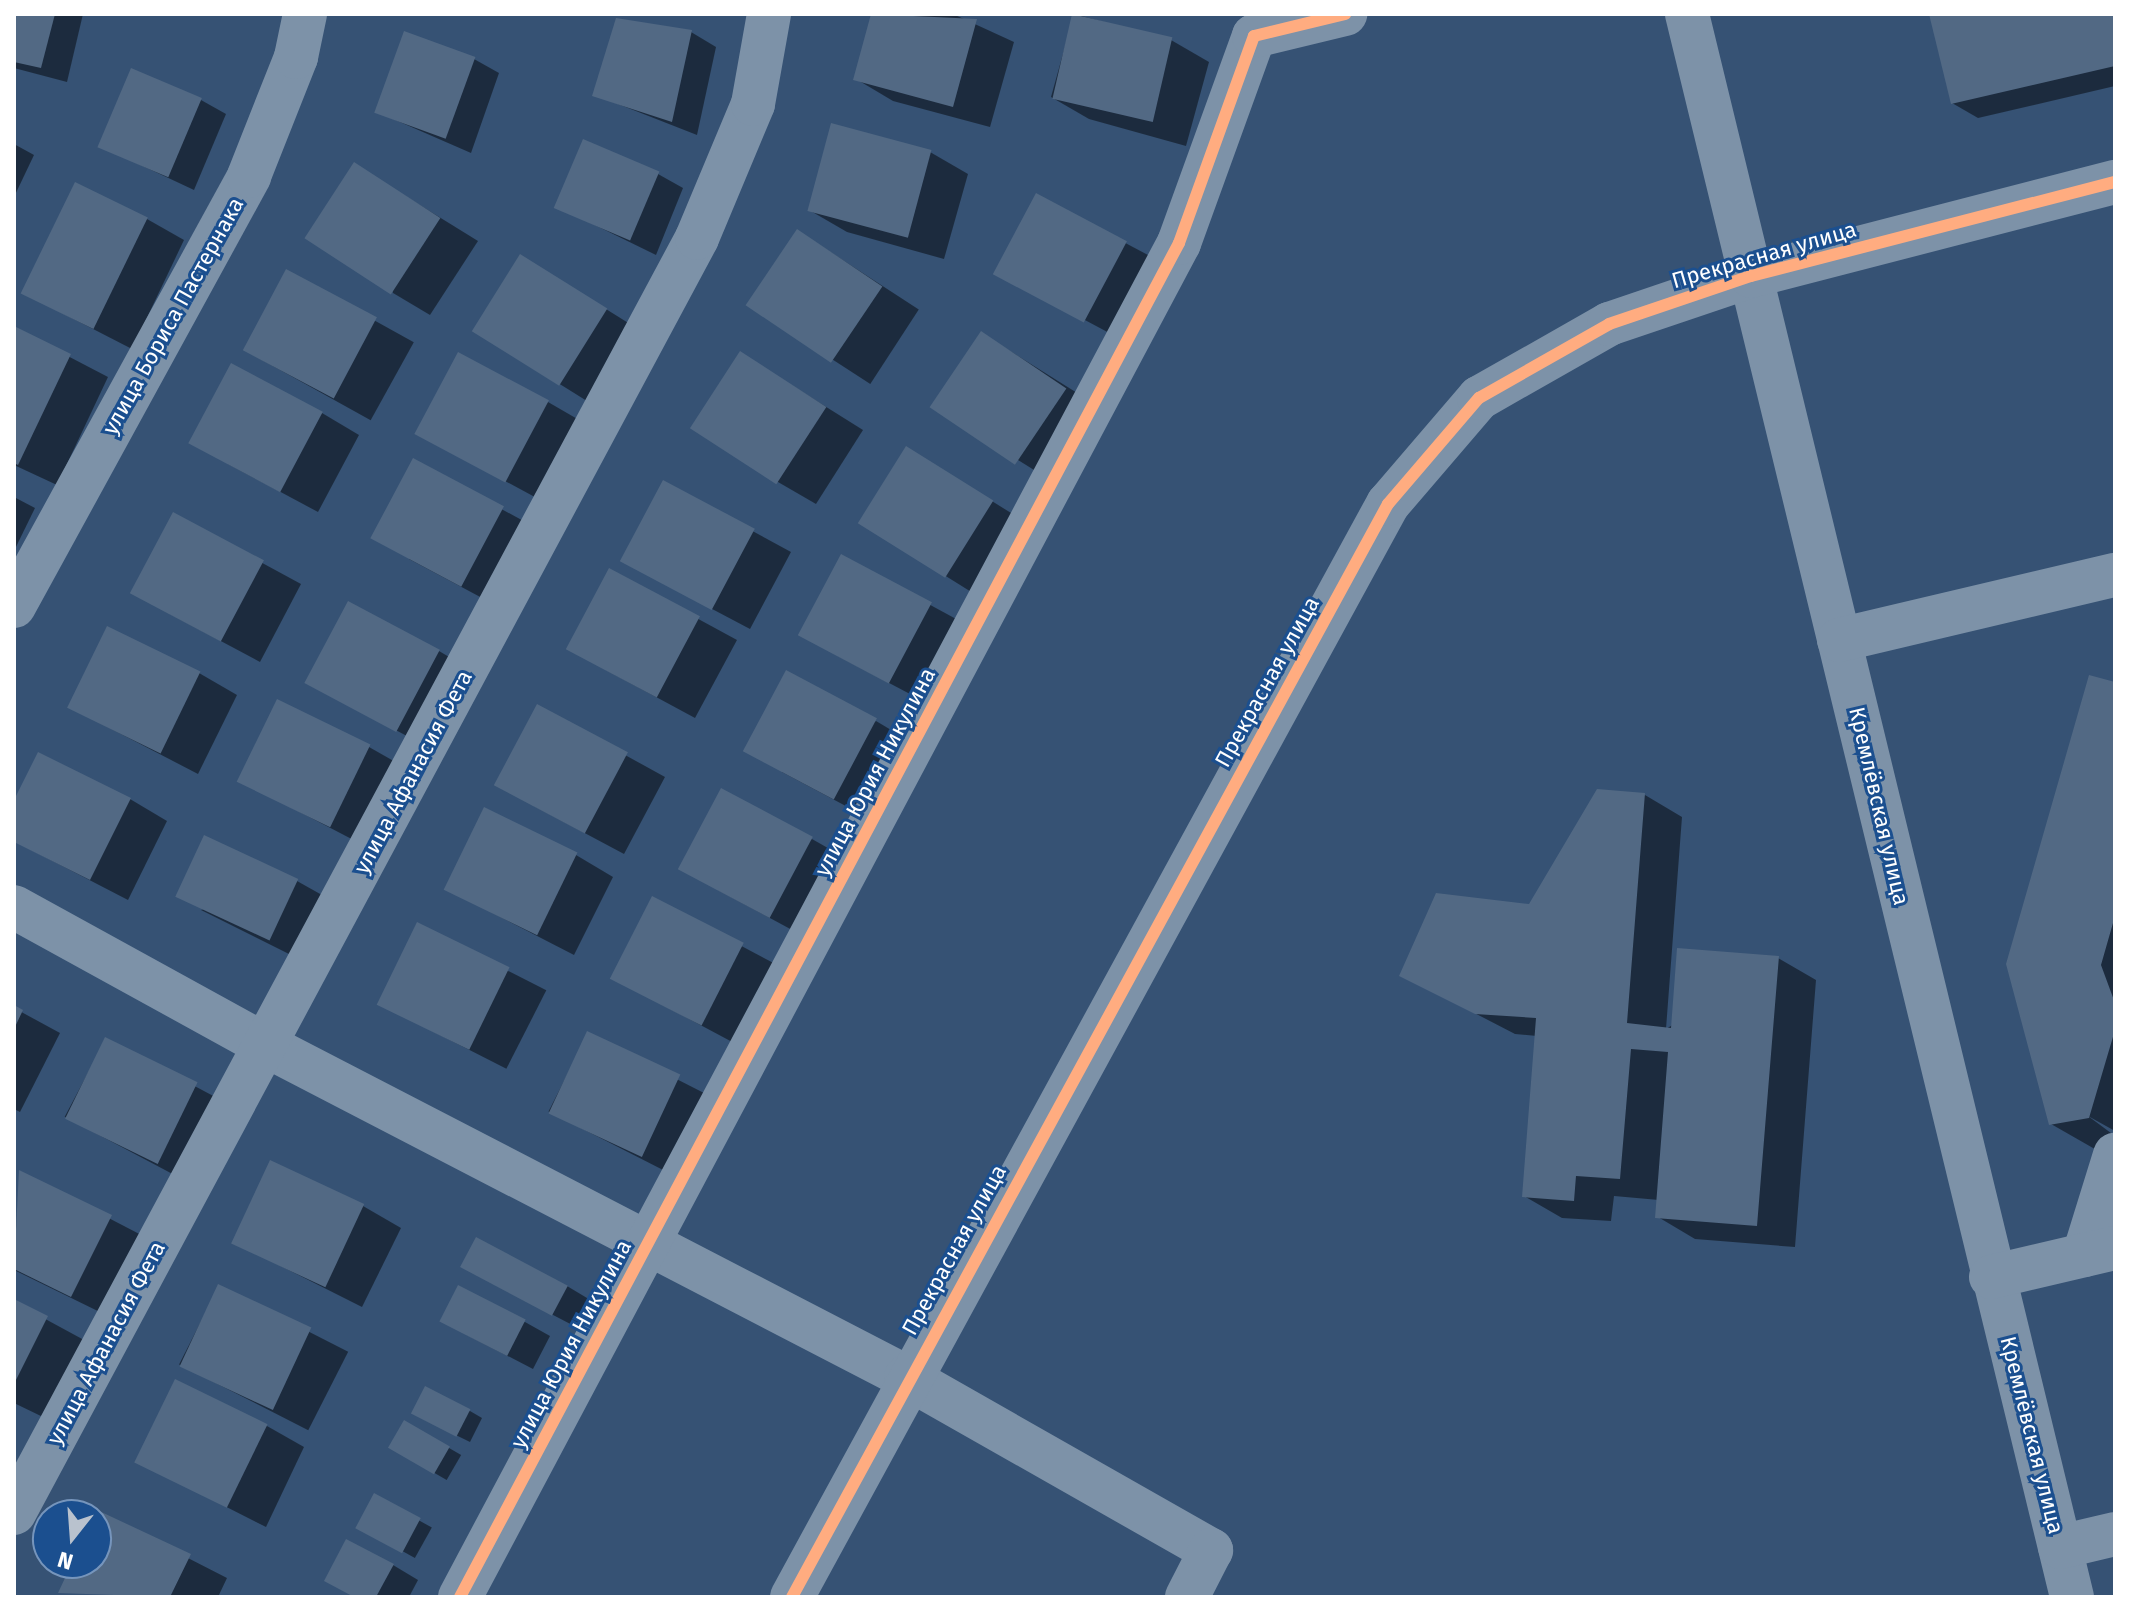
<!DOCTYPE html>
<meta charset="utf-8">
<style>
body{margin:0}
#map{position:relative;width:2129px;height:1611px;overflow:hidden;background:#365274;font-family:"Fira Sans",sans-serif}
div>[style]{position:absolute}
.shadow>*{inset:0;background:#0007;transform-origin:0 0}
.building>*{inset:0;background:#526984;transform-origin:0 0}
.minor>*{height:44px;margin:-22px;padding:0 22px;transform-origin:22px;border-radius:22px;background:#7d92a8}
.cycleway>*{height:12px;margin:-6px;padding:0 6px;transform-origin:6px;border-radius:6px;background:#ffac80}
span{translate:-50% -50%;white-space:nowrap;text-align:center;line-height:1.15;-webkit-text-stroke:6px #1b4f8f;paint-order:stroke}
.street-label{font-size:22px;color:#fff}
.frame{position:absolute;inset:0;border:16px solid #fff;pointer-events:none}
.north{position:absolute;left:32px;top:1499px;width:80px;height:80px;box-sizing:border-box;background:#1b4f8f;border:2px solid #7695bc;border-radius:50%;rotate:197deg;font-size:22px;font-weight:700;line-height:32px;text-align:center;color:#fff}
.north::after{content:'';display:block;margin:auto;width:28px;height:36px;background:#b9c2ce;clip-path:polygon(50% 0,100% 100%,50% 72%,0 100%)}
</style>
<div id="map">
<div class="shadow">
<i style="clip-path:polygon(14px 14px,83px 14px,67px 82px,14px 68px)"></i>
<i style="clip-path:polygon(873px 14px,953px 14px,1014px 42px,990px 127px,893px 101px,856px 79px)"></i>
<i style="clip-path:polygon(1074px 14px,1171px 40px,1209px 62px,1186px 146px,1089px 119px,1051px 97px)"></i>
<i style="clip-path:polygon(1931px 14px,2115px 14px,2115px 86px,1978px 118px,1952px 103px)"></i>
<i style="clip-path:polygon(691px 32px,716px 47px,697px 135px,595px 95px)"></i>
<i style="clip-path:polygon(474px 59px,499px 73px,471px 153px,377px 112px)"></i>
<i style="clip-path:polygon(201px 100px,226px 114px,194px 190px,100px 146px)"></i>
<i style="clip-path:polygon(14px 144px,34px 155px,14px 197px)"></i>
<i style="clip-path:polygon(930px 152px,968px 174px,944px 259px,847px 232px,809px 210px)"></i>
<i style="clip-path:polygon(355px 165px,478px 241px,430px 315px,393px 293px)"></i>
<i style="clip-path:polygon(658px 174px,683px 188px,656px 255px,560px 208px)"></i>
<i style="left:1037px;top:196px;width:144px;height:87px;rotate:28deg"></i>
<i style="clip-path:polygon(147px 219px,184px 240px,132px 349px,23px 293px)"></i>
<i style="left:798px;top:231px;width:144px;height:89px;rotate:33deg"></i>
<i style="left:521px;top:256px;width:145px;height:88px;rotate:32deg"></i>
<i style="left:287px;top:272px;width:145px;height:89px;rotate:29deg"></i>
<i style="clip-path:polygon(14px 328px,108px 377px,57px 485px,14px 465px)"></i>
<i style="left:981px;top:333px;width:146px;height:88px;rotate:32deg"></i>
<i style="clip-path:polygon(740px 353px,863px 430px,816px 504px,778px 482px)"></i>
<i style="clip-path:polygon(548px 402px,586px 424px,544px 502px,455px 454px)"></i>
<i style="clip-path:polygon(322px 413px,359px 435px,318px 512px,228px 464px)"></i>
<i style="left:907px;top:448px;width:145px;height:88px;rotate:32deg"></i>
<i style="clip-path:polygon(413px 461px,540px 530px,499px 607px,409px 559px)"></i>
<i style="clip-path:polygon(664px 483px,791px 552px,750px 629px,661px 582px)"></i>
<i style="clip-path:polygon(14px 497px,35px 508px,14px 551px)"></i>
<i style="clip-path:polygon(174px 515px,301px 584px,260px 662px,170px 614px)"></i>
<i style="clip-path:polygon(842px 557px,969px 626px,927px 703px,838px 656px)"></i>
<i style="clip-path:polygon(610px 571px,737px 640px,695px 718px,606px 670px)"></i>
<i style="clip-path:polygon(439px 651px,476px 673px,435px 751px,345px 703px)"></i>
<i style="clip-path:polygon(199px 673px,237px 695px,198px 774px,69px 707px)"></i>
<i style="clip-path:polygon(2115px 684px,2115px 1131px,2088px 1116px,2115px 1136px,2100px 1152px,2051px 1124px)"></i>
<i style="clip-path:polygon(538px 707px,665px 777px,624px 854px,534px 806px)"></i>
<i style="clip-path:polygon(876px 721px,913px 743px,872px 820px,782px 772px)"></i>
<i style="clip-path:polygon(369px 747px,406px 768px,367px 847px,238px 780px)"></i>
<i style="clip-path:polygon(1645px 795px,1682px 817px,1666px 1029px,1778px 958px,1816px 980px,1795px 1247px,1695px 1239px,1658px 1217px,1659px 1200px,1614px 1196px,1611px 1221px,1562px 1218px,1524px 1196px,1537px 1036px,1515px 1034px,1401px 975px,1530px 906px)"></i>
<i style="clip-path:polygon(130px 799px,167px 821px,128px 900px,14px 841px,14px 805px)"></i>
<i style="clip-path:polygon(812px 839px,849px 860px,807px 938px,718px 890px)"></i>
<i style="clip-path:polygon(576px 855px,613px 877px,574px 955px,446px 889px)"></i>
<i style="clip-path:polygon(297px 881px,322px 895px,291px 955px,201px 910px)"></i>
<i style="left:653px;top:899px;width:144px;height:89px;rotate:28deg"></i>
<i style="left:418px;top:925px;width:144px;height:88px;rotate:27deg"></i>
<i style="clip-path:polygon(14px 1008px,60px 1033px,20px 1112px,14px 1109px)"></i>
<i style="left:588px;top:1034px;width:144px;height:87px;rotate:27deg"></i>
<i style="left:106px;top:1039px;width:144px;height:88px;rotate:28deg"></i>
<i style="clip-path:polygon(20px 1172px,149px 1239px,110px 1317px,14px 1270px)"></i>
<i style="clip-path:polygon(363px 1206px,401px 1228px,362px 1307px,233px 1242px)"></i>
<i style="clip-path:polygon(488px 1281px,567px 1286px,592px 1301px,578px 1328px)"></i>
<i style="left:219px;top:1286px;width:145px;height:88px;rotate:27deg"></i>
<i style="clip-path:polygon(14px 1302px,84px 1340px,45px 1418px,14px 1403px)"></i>
<i style="clip-path:polygon(525px 1322px,550px 1336px,533px 1369px,467px 1335px)"></i>
<i style="clip-path:polygon(470px 1411px,482px 1418px,470px 1442px,425px 1420px)"></i>
<i style="left:404px;top:1422px;width:66px;height:29px;rotate:30deg"></i>
<i style="clip-path:polygon(267px 1426px,304px 1447px,266px 1527px,138px 1462px)"></i>
<i style="left:375px;top:1496px;width:65px;height:35px;rotate:29deg"></i>
<i style="clip-path:polygon(98px 1512px,227px 1578px,218px 1597px,60px 1592px,74px 1563px,96px 1563px)"></i>
<i style="clip-path:polygon(393px 1565px,418px 1580px,409px 1597px,355px 1597px)"></i>
</div>
<div class="building">
<i style="clip-path:polygon(14px 14px,55px 14px,41px 68px,14px 62px)"></i>
<i style="clip-path:polygon(871px 14px,977px 19px,953px 107px,853px 80px)"></i>
<i style="left:1072px;top:14px;width:103px;height:87px;rotate:13deg"></i>
<i style="clip-path:polygon(1929px 14px,2115px 14px,2115px 66px,1951px 104px)"></i>
<i style="clip-path:polygon(616px 18px,692px 30px,672px 122px,592px 96px)"></i>
<i style="left:404px;top:31px;width:76px;height:87px;rotate:20deg"></i>
<i style="left:131px;top:68px;width:77px;height:86px;rotate:23deg"></i>
<i style="left:831px;top:123px;width:104px;height:91px;rotate:15deg"></i>
<i style="left:583px;top:139px;width:83px;height:75px;rotate:23deg"></i>
<i style="left:354px;top:162px;width:103px;height:91px;rotate:33deg"></i>
<i style="left:75px;top:182px;width:81px;height:124px;rotate:26deg"></i>
<i style="left:1036px;top:193px;width:103px;height:92px;rotate:28deg"></i>
<i style="left:797px;top:229px;width:103px;height:92px;rotate:34deg"></i>
<i style="left:520px;top:254px;width:103px;height:91px;rotate:32deg"></i>
<i style="left:286px;top:269px;width:103px;height:92px;rotate:28deg"></i>
<i style="clip-path:polygon(14px 326px,71px 354px,18px 465px,14px 463px)"></i>
<i style="left:981px;top:331px;width:103px;height:92px;rotate:34deg"></i>
<i style="left:740px;top:351px;width:103px;height:92px;rotate:33deg"></i>
<i style="left:458px;top:352px;width:103px;height:93px;rotate:28deg"></i>
<i style="left:231px;top:363px;width:104px;height:91px;rotate:28deg"></i>
<i style="left:906px;top:446px;width:103px;height:91px;rotate:32deg"></i>
<i style="left:413px;top:458px;width:103px;height:91px;rotate:28deg"></i>
<i style="left:663px;top:480px;width:104px;height:92px;rotate:28deg"></i>
<i style="left:173px;top:512px;width:103px;height:92px;rotate:28deg"></i>
<i style="left:841px;top:554px;width:103px;height:92px;rotate:28deg"></i>
<i style="left:609px;top:568px;width:103px;height:92px;rotate:28deg"></i>
<i style="left:348px;top:601px;width:104px;height:93px;rotate:28deg"></i>
<i style="left:107px;top:626px;width:104px;height:91px;rotate:26deg"></i>
<i style="left:786px;top:670px;width:103px;height:92px;rotate:28deg"></i>
<i style="clip-path:polygon(2089px 675px,2115px 682px,2115px 916px,2101px 965px,2115px 1003px,2115px 1030px,2089px 1118px,2049px 1125px,2006px 964px)"></i>
<i style="left:277px;top:699px;width:104px;height:92px;rotate:26deg"></i>
<i style="left:537px;top:704px;width:103px;height:92px;rotate:28deg"></i>
<i style="clip-path:polygon(38px 752px,131px 798px,90px 880px,14px 842px,14px 800px)"></i>
<i style="left:721px;top:788px;width:104px;height:92px;rotate:28deg"></i>
<i style="clip-path:polygon(1597px 789px,1645px 793px,1627px 1023px,1671px 1028px,1677px 948px,1779px 956px,1757px 1226px,1655px 1218px,1668px 1052px,1631px 1049px,1620px 1179px,1576px 1176px,1574px 1201px,1522px 1197px,1536px 1018px,1475px 1014px,1399px 976px,1436px 893px,1529px 904px)"></i>
<i style="left:484px;top:807px;width:104px;height:92px;rotate:26deg"></i>
<i style="left:204px;top:835px;width:104px;height:68px;rotate:25deg"></i>
<i style="left:652px;top:896px;width:103px;height:93px;rotate:27deg"></i>
<i style="left:417px;top:922px;width:103px;height:92px;rotate:26deg"></i>
<i style="clip-path:polygon(14px 1005px,23px 1010px,14px 1029px)"></i>
<i style="left:587px;top:1031px;width:103px;height:91px;rotate:25deg"></i>
<i style="left:105px;top:1037px;width:103px;height:91px;rotate:26deg"></i>
<i style="left:270px;top:1160px;width:104px;height:92px;rotate:25deg"></i>
<i style="clip-path:polygon(19px 1170px,112px 1215px,71px 1297px,14px 1269px)"></i>
<i style="left:476px;top:1237px;width:104px;height:34px;rotate:28deg"></i>
<i style="left:218px;top:1284px;width:103px;height:91px;rotate:25deg"></i>
<i style="left:458px;top:1285px;width:76px;height:41px;rotate:27deg"></i>
<i style="clip-path:polygon(14px 1299px,48px 1316px,14px 1384px)"></i>
<i style="left:175px;top:1379px;width:103px;height:93px;rotate:26deg"></i>
<i style="left:425px;top:1386px;width:51px;height:31px;rotate:27deg"></i>
<i style="left:404px;top:1420px;width:53px;height:32px;rotate:30deg"></i>
<i style="left:374px;top:1493px;width:53px;height:40px;rotate:28deg"></i>
<i style="clip-path:polygon(97px 1510px,191px 1554px,170px 1597px,58px 1593px,72px 1563px,96px 1563px)"></i>
<i style="clip-path:polygon(346px 1539px,394px 1564px,376px 1597px,354px 1597px,324px 1581px)"></i>
</div>
<div class="minor">
<i style="left:1687px;top:14px;width:1629px;rotate:76.33deg"></i>
<i style="left:14px;top:606px;width:490px;rotate:-61.3deg"></i>
<i style="left:249px;top:176px;width:128px;rotate:-68.4deg"></i>
<i style="left:296px;top:57px;width:44px;rotate:-78.2deg"></i>
<i style="left:1839px;top:640px;width:284px;rotate:-13.3deg"></i>
<i style="left:14px;top:907px;width:289px;rotate:28.8deg"></i>
<i style="left:267px;top:1046px;width:720px;rotate:27.38deg"></i>
<i style="left:906px;top:1377px;width:351px;rotate:29.6deg"></i>
<i style="left:1211px;top:1550px;width:53px;rotate:117.1deg"></i>
<i style="left:2084px;top:1255px;width:105px;rotate:-72.8deg"></i>
<i style="left:1991px;top:1277px;width:127px;rotate:-13.2deg"></i>
<i style="left:14px;top:1513px;width:1446px;rotate:-61.82deg"></i>
<i style="left:697px;top:238px;width:145px;rotate:-67.3deg"></i>
<i style="left:753px;top:104px;width:91px;rotate:-79.9deg"></i>
<i style="left:2060px;top:1547px;width:57px;rotate:-13.3deg"></i>
<i style="left:460px;top:1597px;width:1533px;rotate:-62.03deg"></i>
<i style="left:1179px;top:243px;width:220px;rotate:-70.1deg"></i>
<i style="left:1254px;top:36px;width:94px;rotate:-13.6deg"></i>
<i style="left:792px;top:1597px;width:1245px;rotate:-61.4deg"></i>
<i style="left:1388px;top:504px;width:140px;rotate:-49.4deg"></i>
<i style="left:1479px;top:398px;width:150px;rotate:-29.6deg"></i>
<i style="left:1609px;top:324px;width:150px;rotate:-18.7deg"></i>
<i style="left:1751px;top:276px;width:376px;rotate:-14.5deg"></i>
</div>
<div class="cycleway">
<i style="left:460px;top:1597px;width:1533px;rotate:-62.03deg"></i>
<i style="left:1179px;top:243px;width:220px;rotate:-70.1deg"></i>
<i style="left:1254px;top:36px;width:94px;rotate:-13.6deg"></i>
<i style="left:792px;top:1597px;width:1245px;rotate:-61.4deg"></i>
<i style="left:1388px;top:504px;width:140px;rotate:-49.4deg"></i>
<i style="left:1479px;top:398px;width:150px;rotate:-29.6deg"></i>
<i style="left:1609px;top:324px;width:150px;rotate:-18.7deg"></i>
<i style="left:1751px;top:276px;width:376px;rotate:-14.5deg"></i>
</div>
<div class="street-label">
<span style="left:1764px;top:255px;rotate:-16deg">Прекрасная улица</span>
<span style="left:173px;top:316px;rotate:-61deg">улица Бориса Пастернака</span>
<span style="left:1267px;top:682px;rotate:-61deg">Прекрасная улица</span>
<span style="left:413px;top:772px;rotate:-62deg">улица Афанасия Фета</span>
<span style="left:875px;top:772px;rotate:-62deg">улица Юрия Никулина</span>
<span style="left:1879px;top:806px;rotate:77deg">Кремлёвская улица</span>
<span style="left:954px;top:1250px;rotate:-61deg">Прекрасная улица</span>
<span style="left:106px;top:1343px;rotate:-62deg">улица Афанасия Фета</span>
<span style="left:571px;top:1344px;rotate:-62deg">улица Юрия Никулина</span>
<span style="left:2032px;top:1435px;rotate:76deg">Кремлёвская улица</span>
</div>
<div class="frame"></div>
<div class="north">N</div>
</div>
